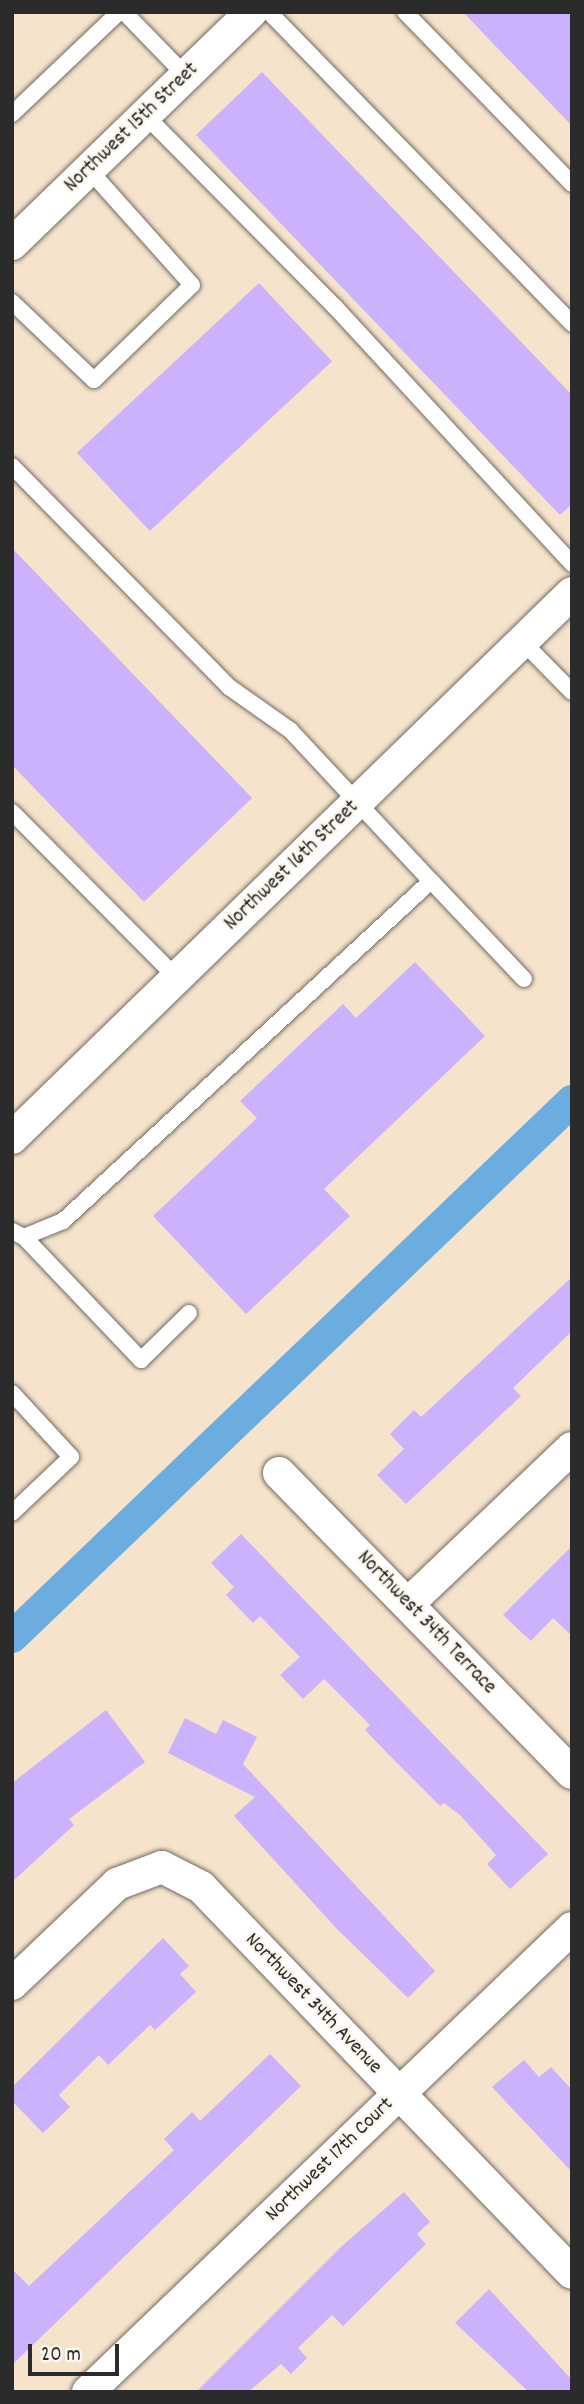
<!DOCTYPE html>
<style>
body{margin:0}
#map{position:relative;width:584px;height:2404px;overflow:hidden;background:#f6e3cb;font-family:Dekko,sans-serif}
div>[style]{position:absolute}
.canal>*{height:32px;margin:-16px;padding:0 16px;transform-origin:16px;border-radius:16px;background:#6cade0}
.building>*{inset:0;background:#ccb1fd;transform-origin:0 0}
.roads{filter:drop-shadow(0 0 2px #726b63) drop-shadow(0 0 2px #726b63)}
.lane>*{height:16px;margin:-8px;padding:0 8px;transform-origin:8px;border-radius:8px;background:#fff}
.street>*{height:32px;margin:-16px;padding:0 16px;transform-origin:16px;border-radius:16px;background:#fff}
span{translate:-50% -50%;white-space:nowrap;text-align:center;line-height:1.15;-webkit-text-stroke:5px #fbf7ec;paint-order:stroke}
.street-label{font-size:21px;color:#2b2b2b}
.frame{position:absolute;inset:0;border:14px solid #2b2b2b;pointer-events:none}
.scale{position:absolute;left:28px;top:2344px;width:91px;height:32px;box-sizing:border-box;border:4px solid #2b2b2b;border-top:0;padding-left:9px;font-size:21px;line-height:24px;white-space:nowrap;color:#2b2b2b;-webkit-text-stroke:5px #fbf7ec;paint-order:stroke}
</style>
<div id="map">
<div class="canal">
<i style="left:12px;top:1637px;width:775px;rotate:-43.75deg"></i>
</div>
<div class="building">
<i style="clip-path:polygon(463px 12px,572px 12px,572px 126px)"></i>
<i style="clip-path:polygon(262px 72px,572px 395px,572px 504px,560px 515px,196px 135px)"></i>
<i style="left:259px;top:283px;width:107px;height:249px;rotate:47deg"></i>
<i style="clip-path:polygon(12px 548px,252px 798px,144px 902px,12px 765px)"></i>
<i style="clip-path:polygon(415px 962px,485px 1036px,324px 1189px,350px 1216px,246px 1314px,153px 1216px,257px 1118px,240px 1101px,343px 1004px,356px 1018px)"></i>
<i style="clip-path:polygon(572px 1277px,572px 1331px,513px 1388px,521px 1396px,406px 1504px,377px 1475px,404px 1449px,390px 1434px,414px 1410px,421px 1417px)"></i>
<i style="clip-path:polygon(241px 1534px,548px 1854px,510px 1889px,487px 1864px,496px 1855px,460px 1815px,444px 1803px,440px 1806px,390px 1756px,365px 1730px,370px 1725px,324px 1679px,303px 1699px,280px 1675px,300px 1657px,260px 1616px,253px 1623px,226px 1595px,234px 1587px,211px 1563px)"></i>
<i style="clip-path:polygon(572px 1546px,572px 1636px,553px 1618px,531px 1641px,503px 1615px)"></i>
<i style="clip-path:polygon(106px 1710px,145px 1762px,69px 1819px,74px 1825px,12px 1882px,12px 1783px)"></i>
<i style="clip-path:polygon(185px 1718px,216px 1734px,223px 1720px,257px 1737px,243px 1764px,435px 1971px,408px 1998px,337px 1929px,234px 1816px,255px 1797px,168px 1753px)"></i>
<i style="clip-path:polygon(163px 1938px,189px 1966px,180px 1974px,196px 1992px,155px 2030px,150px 2025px,108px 2065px,99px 2055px,59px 2095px,70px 2107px,43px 2133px,12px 2101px,12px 2087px)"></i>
<i style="clip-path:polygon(270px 2054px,301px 2086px,12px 2365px,12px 2269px,29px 2286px,174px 2150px,164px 2139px,192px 2112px,200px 2121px)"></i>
<i style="clip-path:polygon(524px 2060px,539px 2077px,551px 2067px,572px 2090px,572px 2172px,492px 2087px)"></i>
<i style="clip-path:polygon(404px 2192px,430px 2222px,417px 2234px,426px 2244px,343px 2326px,332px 2315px,298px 2348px,307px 2358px,291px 2374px,281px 2364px,248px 2392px,196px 2392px,342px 2246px)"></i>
<i style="clip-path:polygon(489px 2289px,572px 2380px,572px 2392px,529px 2392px,455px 2323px)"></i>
</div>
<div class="roads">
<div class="lane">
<i style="left:124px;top:12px;width:89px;rotate:45.9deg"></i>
<i style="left:269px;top:12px;width:435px;rotate:45.8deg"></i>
<i style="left:405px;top:12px;width:240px;rotate:45.8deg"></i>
<i style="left:12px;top:114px;width:148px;rotate:-43.6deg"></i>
<i style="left:145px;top:115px;width:272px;rotate:45.3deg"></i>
<i style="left:336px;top:308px;width:348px;rotate:47.3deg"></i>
<i style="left:12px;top:302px;width:113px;rotate:43.6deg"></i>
<i style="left:94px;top:380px;width:136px;rotate:-44.1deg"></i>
<i style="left:192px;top:285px;width:154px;rotate:-131.8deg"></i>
<i style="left:12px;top:466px;width:310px;rotate:45.5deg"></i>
<i style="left:229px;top:687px;width:75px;rotate:35.2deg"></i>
<i style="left:290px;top:730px;width:207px;rotate:47deg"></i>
<i style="left:431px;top:881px;width:501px;rotate:137.26deg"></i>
<i style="left:63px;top:1221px;width:42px;rotate:157.7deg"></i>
<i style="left:522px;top:641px;width:71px;rotate:45.6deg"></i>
<i style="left:12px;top:812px;width:234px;rotate:45.2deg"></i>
<i style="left:431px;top:881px;width:135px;rotate:46.5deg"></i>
<i style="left:12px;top:1231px;width:13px;rotate:27deg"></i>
<i style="left:24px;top:1237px;width:170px;rotate:46.4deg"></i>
<i style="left:141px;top:1360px;width:67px;rotate:-44.4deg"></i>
<i style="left:12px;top:1393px;width:87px;rotate:47.3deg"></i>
<i style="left:71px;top:1457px;width:81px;rotate:136.5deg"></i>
</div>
<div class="street">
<i style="left:12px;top:244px;width:333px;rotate:-44.1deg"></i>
<i style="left:12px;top:1138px;width:781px;rotate:-44.22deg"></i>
<i style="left:279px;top:1473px;width:419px;rotate:45.7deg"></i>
<i style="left:408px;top:1604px;width:226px;rotate:-43.6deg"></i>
<i style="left:12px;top:1984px;width:145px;rotate:-43.6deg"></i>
<i style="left:117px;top:1884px;width:48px;rotate:-20.7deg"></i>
<i style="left:162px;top:1867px;width:44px;rotate:27.1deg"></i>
<i style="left:201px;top:1887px;width:535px;rotate:46.14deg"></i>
<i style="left:88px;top:2392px;width:670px;rotate:-43.79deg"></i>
</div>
</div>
<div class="street-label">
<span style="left:132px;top:128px;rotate:-44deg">Northwest 15th Street</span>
<span style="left:292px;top:866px;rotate:-44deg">Northwest 16th Street</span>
<span style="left:426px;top:1623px;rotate:46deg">Northwest 34th Terrace</span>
<span style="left:313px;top:2004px;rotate:46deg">Northwest 34th Avenue</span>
<span style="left:330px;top:2160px;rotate:-44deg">Northwest 17th Court</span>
</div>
<div class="frame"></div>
<div class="scale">20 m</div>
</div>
